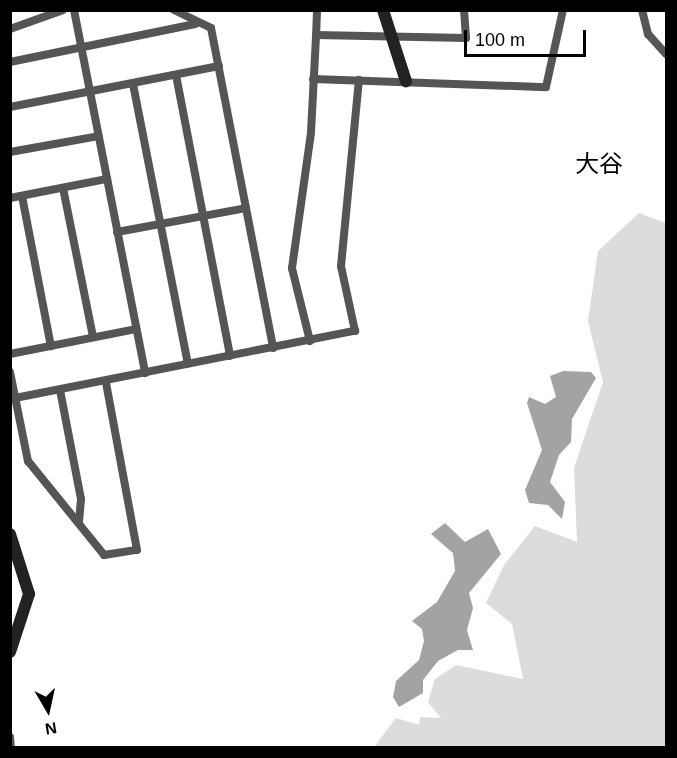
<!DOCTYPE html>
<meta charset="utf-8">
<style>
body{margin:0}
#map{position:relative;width:677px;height:758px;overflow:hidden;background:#fff;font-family:Arial,"Noto Sans JP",sans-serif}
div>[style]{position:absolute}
.green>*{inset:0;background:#dcdcdc}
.water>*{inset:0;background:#a3a3a3}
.street>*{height:8px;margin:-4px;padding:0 4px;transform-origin:4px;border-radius:4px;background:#555}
.secondary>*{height:12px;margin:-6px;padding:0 6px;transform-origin:6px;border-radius:6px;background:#222}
span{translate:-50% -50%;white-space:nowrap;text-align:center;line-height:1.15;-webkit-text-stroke:5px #fff;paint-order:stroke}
.quarter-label{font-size:24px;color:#000}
.frame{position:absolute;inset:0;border:12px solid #000;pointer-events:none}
.north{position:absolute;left:18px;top:680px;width:60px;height:60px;-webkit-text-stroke:4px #fff;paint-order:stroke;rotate:171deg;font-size:16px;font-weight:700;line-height:24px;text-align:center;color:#000}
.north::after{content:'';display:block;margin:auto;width:21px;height:27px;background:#000;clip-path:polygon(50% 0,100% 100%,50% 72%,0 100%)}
.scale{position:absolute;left:464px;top:30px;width:122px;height:27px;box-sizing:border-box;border:3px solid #000;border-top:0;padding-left:8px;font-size:18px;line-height:21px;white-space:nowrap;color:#000;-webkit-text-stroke:4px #fff;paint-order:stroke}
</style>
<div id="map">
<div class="green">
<i style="clip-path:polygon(639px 213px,666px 223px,666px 747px,374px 747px,396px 718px,419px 725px,420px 717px,441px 718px,428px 702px,435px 679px,456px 665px,523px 679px,512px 624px,486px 603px,504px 565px,535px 526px,577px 542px,574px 468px,603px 382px,588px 321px,598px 251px)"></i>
</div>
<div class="water">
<i style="clip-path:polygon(563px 371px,591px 372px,596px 378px,572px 419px,571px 442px,559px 455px,550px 482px,565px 502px,562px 519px,548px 505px,529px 503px,525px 490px,542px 450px,527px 403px,529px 397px,545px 404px,556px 397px,550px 376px)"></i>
<i style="clip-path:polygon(445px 523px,465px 542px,488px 529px,501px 554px,469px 593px,473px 608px,467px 630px,473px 650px,458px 650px,438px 661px,423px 680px,423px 693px,399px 707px,393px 697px,396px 681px,419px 660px,424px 641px,422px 629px,412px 621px,437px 602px,455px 571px,453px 553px,431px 534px)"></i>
</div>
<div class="street">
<i style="left:74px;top:10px;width:370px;rotate:78.9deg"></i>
<i style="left:174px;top:10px;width:41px;rotate:25.9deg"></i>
<i style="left:211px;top:28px;width:326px;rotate:79deg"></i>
<i style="left:317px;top:10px;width:25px;rotate:92deg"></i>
<i style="left:316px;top:35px;width:150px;rotate:1.1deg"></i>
<i style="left:466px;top:38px;width:28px;rotate:-94deg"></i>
<i style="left:642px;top:10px;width:25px;rotate:76deg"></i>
<i style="left:648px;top:34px;width:27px;rotate:48deg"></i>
<i style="left:10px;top:29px;width:56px;rotate:-19.7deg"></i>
<i style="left:10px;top:62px;width:189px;rotate:-11.6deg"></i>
<i style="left:176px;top:75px;width:286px;rotate:79.1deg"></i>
<i style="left:313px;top:79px;width:233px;rotate:2deg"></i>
<i style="left:546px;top:87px;width:79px;rotate:-77.6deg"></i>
<i style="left:133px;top:84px;width:285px;rotate:78.9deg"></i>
<i style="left:10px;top:107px;width:213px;rotate:-11.1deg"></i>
<i style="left:10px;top:152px;width:90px;rotate:-10.2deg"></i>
<i style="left:63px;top:188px;width:152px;rotate:78.6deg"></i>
<i style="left:22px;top:196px;width:153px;rotate:79.1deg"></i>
<i style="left:10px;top:198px;width:99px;rotate:-11.1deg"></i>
<i style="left:117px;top:232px;width:131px;rotate:-10.5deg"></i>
<i style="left:310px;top:341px;width:75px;rotate:-103.9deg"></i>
<i style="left:292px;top:268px;width:137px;rotate:-82deg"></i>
<i style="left:311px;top:132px;width:97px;rotate:-87deg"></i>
<i style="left:10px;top:354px;width:128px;rotate:-11.2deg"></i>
<i style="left:10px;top:372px;width:91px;rotate:78.6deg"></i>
<i style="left:28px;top:461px;width:121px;rotate:51deg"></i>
<i style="left:104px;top:555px;width:33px;rotate:-9deg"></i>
<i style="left:137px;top:550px;width:171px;rotate:-100.5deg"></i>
<i style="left:60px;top:390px;width:111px;rotate:79.1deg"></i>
<i style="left:81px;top:499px;width:23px;rotate:95deg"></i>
<i style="left:10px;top:399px;width:352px;rotate:-11.2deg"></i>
<i style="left:355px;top:331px;width:66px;rotate:-102.2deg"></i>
<i style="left:341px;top:266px;width:187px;rotate:-84.5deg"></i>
<i style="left:10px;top:737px;width:11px;rotate:85deg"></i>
</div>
<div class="secondary">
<i style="left:383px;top:10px;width:75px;rotate:72.1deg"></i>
<i style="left:10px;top:534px;width:63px;rotate:72.4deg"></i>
<i style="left:29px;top:594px;width:61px;rotate:108.1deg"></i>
</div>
<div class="quarter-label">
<span style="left:599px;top:164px">大谷</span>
</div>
<div class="frame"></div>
<div class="north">N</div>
<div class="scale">100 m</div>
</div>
